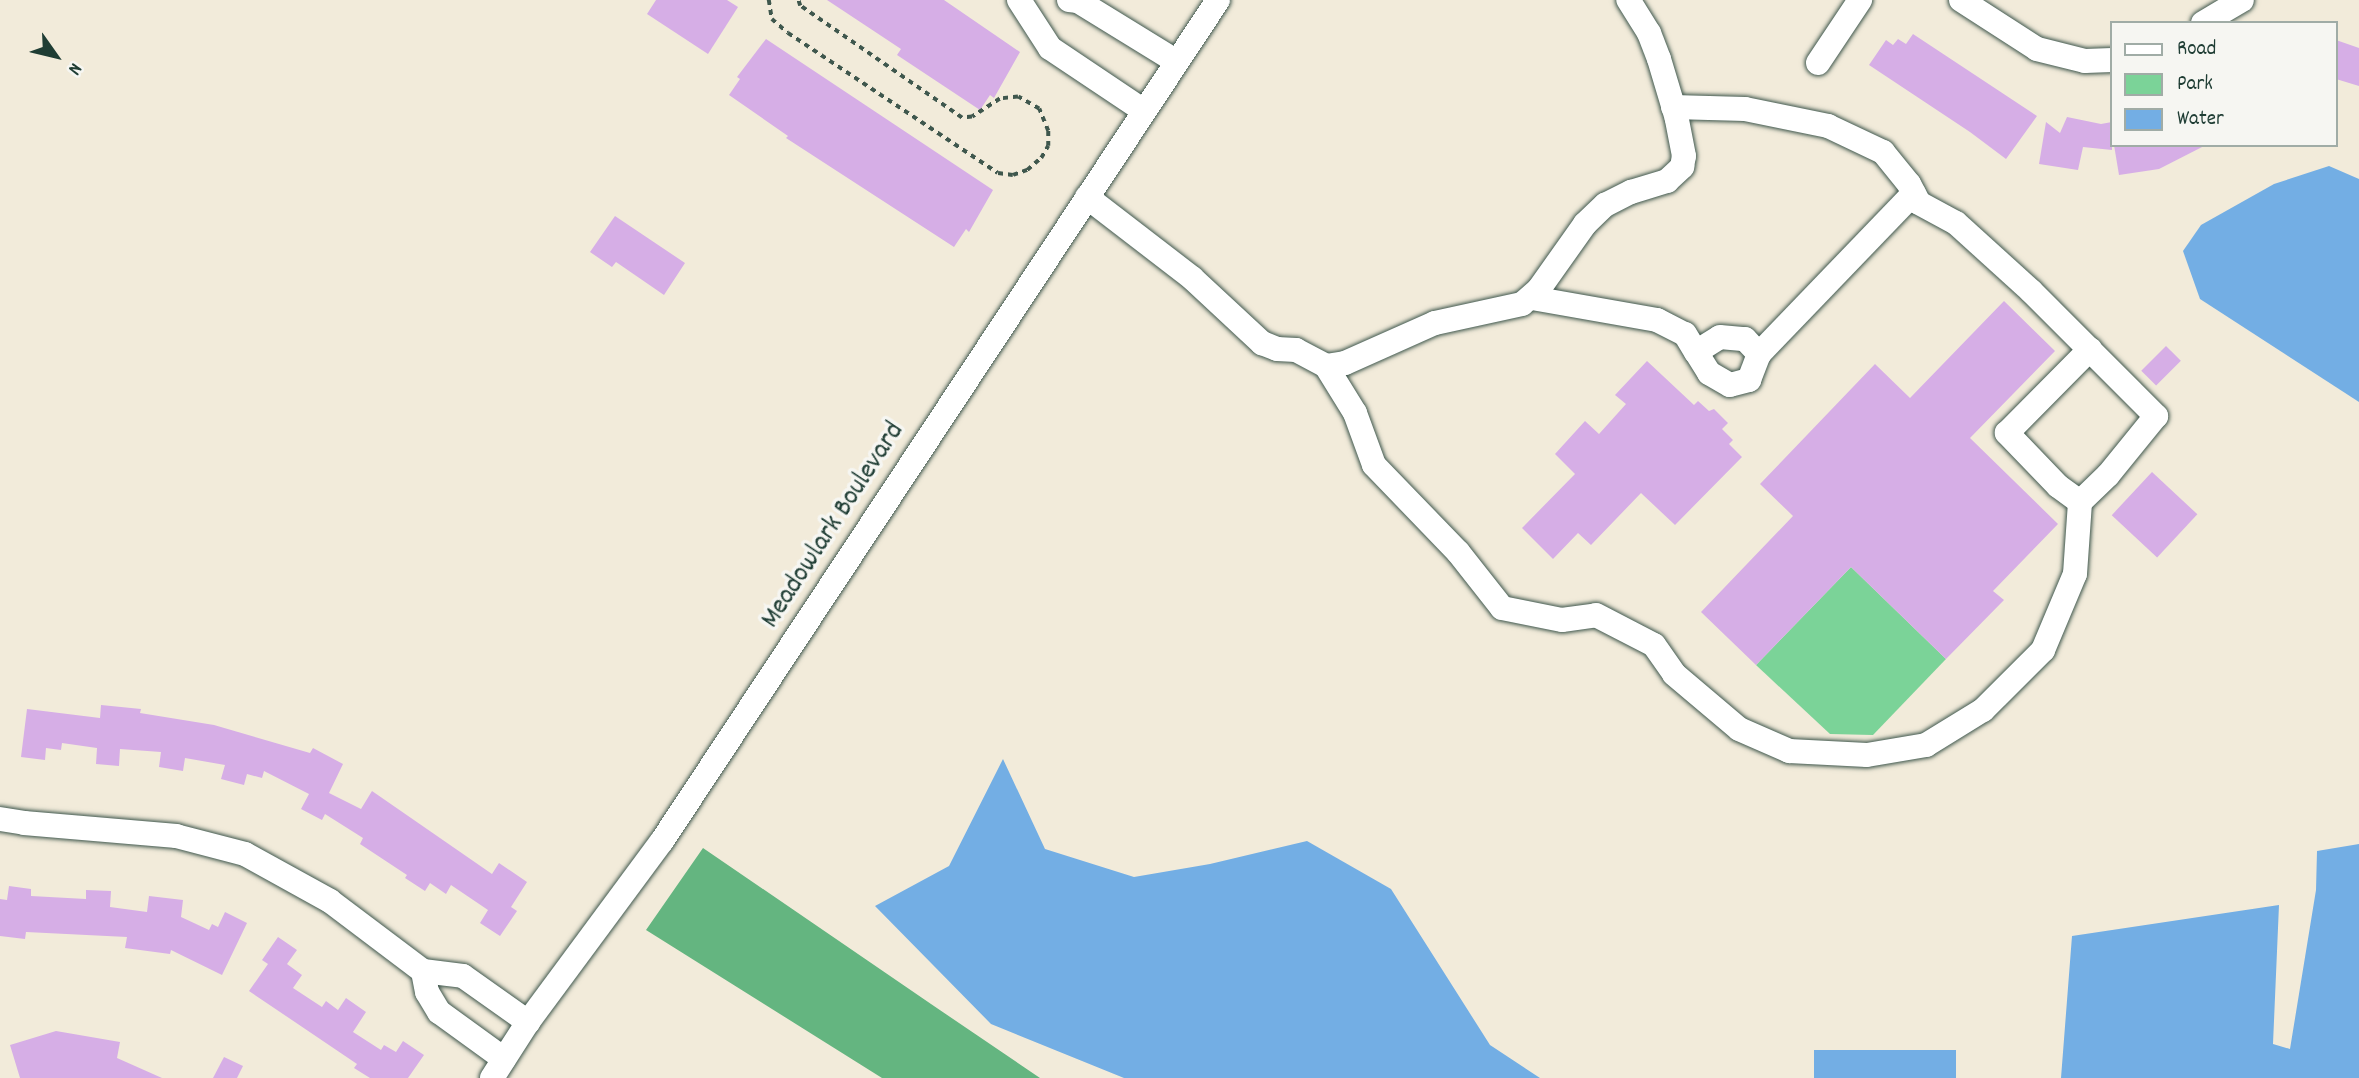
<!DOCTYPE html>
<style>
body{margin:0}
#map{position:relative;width:2359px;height:1078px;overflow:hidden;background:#f2ebda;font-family:Dekko,sans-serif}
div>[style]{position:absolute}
.green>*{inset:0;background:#7bd398}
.forest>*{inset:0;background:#64b580}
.water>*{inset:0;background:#73aee4;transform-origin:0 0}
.building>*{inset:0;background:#d6aee6;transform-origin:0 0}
.path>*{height:3.5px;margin-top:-1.75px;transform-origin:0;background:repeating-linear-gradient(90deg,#3f574d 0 5px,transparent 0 10px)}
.roads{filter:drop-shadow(0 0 2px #3f574d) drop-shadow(0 0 2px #3f574d)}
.minor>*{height:24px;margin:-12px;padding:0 12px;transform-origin:12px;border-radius:12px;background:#fff}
span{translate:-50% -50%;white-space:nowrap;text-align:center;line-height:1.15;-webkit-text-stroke:7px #f6f6f2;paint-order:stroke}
.street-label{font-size:28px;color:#1f3d34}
.legend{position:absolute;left:2110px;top:21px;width:228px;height:126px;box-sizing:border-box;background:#f6f6f2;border:2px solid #a0aca6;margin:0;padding:9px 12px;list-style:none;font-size:21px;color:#1f3d34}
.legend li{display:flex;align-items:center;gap:14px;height:35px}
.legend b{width:35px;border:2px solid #a0aca6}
.north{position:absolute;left:21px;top:21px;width:70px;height:70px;-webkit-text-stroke:5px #f6f6f2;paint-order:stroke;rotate:124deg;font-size:19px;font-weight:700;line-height:28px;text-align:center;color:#1f3d34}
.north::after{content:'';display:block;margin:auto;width:24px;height:32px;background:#1f3d34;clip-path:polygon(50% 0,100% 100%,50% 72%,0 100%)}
</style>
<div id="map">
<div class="green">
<i style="clip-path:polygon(1851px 567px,1946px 659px,1873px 735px,1830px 734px,1756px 665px)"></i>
</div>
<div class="forest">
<i style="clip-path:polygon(703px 848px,931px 1004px,1040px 1078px,882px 1078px,646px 930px)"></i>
</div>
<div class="water">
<i style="clip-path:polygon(2329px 166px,2359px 179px,2359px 402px,2200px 299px,2183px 251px,2201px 225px,2274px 184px)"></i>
<i style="clip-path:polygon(1003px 759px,1045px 849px,1134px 877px,1210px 864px,1307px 841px,1391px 889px,1490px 1045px,1540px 1078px,1124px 1078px,991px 1024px,875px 906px,949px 866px)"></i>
<i style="clip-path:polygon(2359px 844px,2359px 1078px,2061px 1078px,2072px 936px,2279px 905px,2273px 1044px,2290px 1049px,2316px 890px,2317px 851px)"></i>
<i style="left:1814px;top:1050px;width:142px;height:34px"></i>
</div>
<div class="building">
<i style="clip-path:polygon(656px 0,727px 0,738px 7px,708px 54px,647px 14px)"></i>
<i style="clip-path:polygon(827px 0,944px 0,1020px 52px,994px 98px,990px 95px,980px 110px,897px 55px,901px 49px)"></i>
<i style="clip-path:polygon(1913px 34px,2037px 116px,2006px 159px,1970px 132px,1869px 65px,1886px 40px,1893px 45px,1898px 39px,1906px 44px)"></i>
<i style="clip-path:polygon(766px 39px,993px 190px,969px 232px,966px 229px,954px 247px,786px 138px,788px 136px,729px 95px,740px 79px,737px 77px)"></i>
<i style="clip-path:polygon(2336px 40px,2359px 48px,2359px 86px,2336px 79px)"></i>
<i style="clip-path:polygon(2067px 117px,2101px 124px,2112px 122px,2112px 150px,2083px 147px,2078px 170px,2039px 164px,2046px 122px,2060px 133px)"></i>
<i style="clip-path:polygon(2114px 145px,2206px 145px,2159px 169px,2119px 175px)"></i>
<i style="clip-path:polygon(615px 216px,685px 263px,664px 295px,616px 262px,612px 267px,590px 252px)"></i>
<i style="clip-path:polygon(2004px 301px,2055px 351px,1970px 438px,2058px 524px,1993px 591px,2004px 600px,1946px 659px,1851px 567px,1756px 665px,1701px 612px,1793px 516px,1760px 484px,1875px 364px,1910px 398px)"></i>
<i style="left:2166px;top:346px;width:21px;height:35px;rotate:45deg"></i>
<i style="clip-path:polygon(1647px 361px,1694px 405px,1698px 401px,1709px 411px,1714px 409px,1728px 423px,1722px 429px,1733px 440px,1729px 444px,1742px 457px,1675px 525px,1641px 493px,1591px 545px,1578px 533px,1553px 559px,1522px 528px,1575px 474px,1555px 454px,1585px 421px,1599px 434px,1626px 404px,1615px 395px)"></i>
<i style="left:2152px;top:472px;width:62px;height:59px;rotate:43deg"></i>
<i style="clip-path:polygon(101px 705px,141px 709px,140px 713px,214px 725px,310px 753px,313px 748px,343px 764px,329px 793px,361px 809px,372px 791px,492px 874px,499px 863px,527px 882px,511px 907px,517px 911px,500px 936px,480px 923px,488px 910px,451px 885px,446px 894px,430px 883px,425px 891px,405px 878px,407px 875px,360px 844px,363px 838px,325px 814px,322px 820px,301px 809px,309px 794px,264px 771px,262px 778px,247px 774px,244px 785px,221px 779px,225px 765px,185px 758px,183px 771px,159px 767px,161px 752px,120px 749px,119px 766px,96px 764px,97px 748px,62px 743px,61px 750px,46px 748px,45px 760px,21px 757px,27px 709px,100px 718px)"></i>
<i style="clip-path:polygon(9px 886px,31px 889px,31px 896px,86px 899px,86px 890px,111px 891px,110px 907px,147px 912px,149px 896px,183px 900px,181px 917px,209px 930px,212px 924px,218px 927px,225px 912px,247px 923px,222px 975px,171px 950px,170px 954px,125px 948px,127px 937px,26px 932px,25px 939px,0 936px,0 899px,7px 900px)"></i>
<i style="clip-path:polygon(278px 937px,297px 950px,287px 964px,302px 975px,293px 988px,322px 1007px,326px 1001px,338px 1010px,346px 998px,366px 1012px,353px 1032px,381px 1050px,384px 1045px,396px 1052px,403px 1041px,424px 1055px,408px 1078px,370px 1078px,354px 1068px,357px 1064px,249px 991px,268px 964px,262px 960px)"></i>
<i style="clip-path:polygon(56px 1031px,120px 1042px,117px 1058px,162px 1078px,20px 1078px,10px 1045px)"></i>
<i style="clip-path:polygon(224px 1057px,243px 1066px,237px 1078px,213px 1078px)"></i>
</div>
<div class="path">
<i style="left:769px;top:0;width:19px;rotate:81deg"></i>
<i style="left:772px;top:19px;width:21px;rotate:41deg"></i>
<i style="left:788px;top:33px;width:252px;rotate:33.7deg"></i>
<i style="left:998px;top:173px;width:15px;rotate:8deg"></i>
<i style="left:1013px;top:175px;width:15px;rotate:-20deg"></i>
<i style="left:1027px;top:170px;width:18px;rotate:-41deg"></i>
<i style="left:1041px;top:158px;width:14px;rotate:-60deg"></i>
<i style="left:1048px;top:146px;width:15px;rotate:-90deg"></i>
<i style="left:1048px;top:131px;width:24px;rotate:-112deg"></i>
<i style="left:1039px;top:109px;width:24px;rotate:-150deg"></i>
<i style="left:1018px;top:97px;width:18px;rotate:174deg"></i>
<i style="left:1000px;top:99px;width:33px;rotate:147deg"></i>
<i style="left:972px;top:117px;width:10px;rotate:174deg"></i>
<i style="left:962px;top:118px;width:197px;rotate:-145.3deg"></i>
<i style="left:800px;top:6px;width:6px;rotate:-108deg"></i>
</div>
<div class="roads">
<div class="minor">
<i style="left:1019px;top:0;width:57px;rotate:57.1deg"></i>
<i style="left:1050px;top:48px;width:113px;rotate:33.8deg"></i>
<i style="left:1069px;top:0;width:9px;rotate:6deg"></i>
<i style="left:1078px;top:1px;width:116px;rotate:31.6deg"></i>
<i style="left:1961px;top:0;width:90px;rotate:32.8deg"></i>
<i style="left:2037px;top:49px;width:49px;rotate:14deg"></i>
<i style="left:2085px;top:61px;width:27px;rotate:-2deg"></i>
<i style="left:2203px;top:23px;width:45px;rotate:-30.5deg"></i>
<i style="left:1818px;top:63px;width:76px;rotate:-56.3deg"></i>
<i style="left:1673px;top:107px;width:72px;rotate:1.6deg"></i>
<i style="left:1745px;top:109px;width:85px;rotate:11.6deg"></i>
<i style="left:1828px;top:126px;width:61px;rotate:25.3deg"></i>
<i style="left:1883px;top:152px;width:41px;rotate:50.9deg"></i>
<i style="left:1909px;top:184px;width:21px;rotate:62deg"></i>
<i style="left:1919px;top:203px;width:42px;rotate:28.4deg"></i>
<i style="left:1956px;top:223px;width:101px;rotate:42.2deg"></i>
<i style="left:2031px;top:291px;width:177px;rotate:45deg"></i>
<i style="left:2156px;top:416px;width:76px;rotate:129.1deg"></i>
<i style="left:2108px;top:475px;width:39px;rotate:136deg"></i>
<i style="left:2080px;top:502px;width:27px;rotate:-144deg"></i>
<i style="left:2058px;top:486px;width:74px;rotate:-133.9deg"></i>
<i style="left:2007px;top:433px;width:118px;rotate:-45.3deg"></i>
<i style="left:1087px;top:197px;width:133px;rotate:37.6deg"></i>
<i style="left:1192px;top:278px;width:96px;rotate:42.9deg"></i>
<i style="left:1262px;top:343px;width:16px;rotate:22deg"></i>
<i style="left:1277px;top:349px;width:19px;rotate:3deg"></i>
<i style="left:1296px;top:350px;width:34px;rotate:28deg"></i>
<i style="left:1326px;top:366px;width:19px;rotate:-9deg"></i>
<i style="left:1345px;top:363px;width:98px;rotate:-24deg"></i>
<i style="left:1435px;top:323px;width:89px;rotate:-12.3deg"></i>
<i style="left:1522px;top:304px;width:23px;rotate:-41deg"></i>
<i style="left:1539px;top:289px;width:80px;rotate:-54.7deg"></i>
<i style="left:1585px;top:224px;width:28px;rotate:-44deg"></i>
<i style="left:1605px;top:205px;width:29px;rotate:-27deg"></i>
<i style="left:1631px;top:192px;width:38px;rotate:-17deg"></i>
<i style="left:1667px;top:181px;width:21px;rotate:-43deg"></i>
<i style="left:1682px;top:167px;width:11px;rotate:-80deg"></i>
<i style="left:1684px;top:156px;width:38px;rotate:-101deg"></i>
<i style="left:1677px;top:119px;width:63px;rotate:-106.7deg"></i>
<i style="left:1659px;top:59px;width:28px;rotate:-111deg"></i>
<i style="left:1649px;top:33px;width:39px;rotate:-122deg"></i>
<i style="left:1532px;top:298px;width:127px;rotate:10deg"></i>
<i style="left:1657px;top:320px;width:31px;rotate:27deg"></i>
<i style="left:1685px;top:334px;width:21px;rotate:59deg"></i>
<i style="left:1696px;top:352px;width:28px;rotate:-32deg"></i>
<i style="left:1720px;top:337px;width:25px;rotate:5deg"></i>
<i style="left:1745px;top:339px;width:21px;rotate:47deg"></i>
<i style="left:1759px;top:354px;width:223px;rotate:-46.1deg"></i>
<i style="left:1696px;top:352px;width:25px;rotate:58deg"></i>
<i style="left:1709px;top:373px;width:24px;rotate:30deg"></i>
<i style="left:1730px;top:385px;width:20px;rotate:-15deg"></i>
<i style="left:1749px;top:380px;width:28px;rotate:-69deg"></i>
<i style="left:1326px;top:366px;width:55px;rotate:58.3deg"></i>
<i style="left:1355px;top:413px;width:55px;rotate:69.9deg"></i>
<i style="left:1374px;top:465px;width:121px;rotate:46deg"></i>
<i style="left:1458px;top:552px;width:71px;rotate:51.8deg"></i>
<i style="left:1502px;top:608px;width:61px;rotate:11.3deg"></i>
<i style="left:1562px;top:620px;width:34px;rotate:-8deg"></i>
<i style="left:1596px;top:615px;width:65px;rotate:27.3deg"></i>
<i style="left:1654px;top:645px;width:35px;rotate:55deg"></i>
<i style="left:1674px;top:674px;width:85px;rotate:40.2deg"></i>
<i style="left:1739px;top:729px;width:55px;rotate:23.7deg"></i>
<i style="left:1789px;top:751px;width:78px;rotate:2.9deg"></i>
<i style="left:1867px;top:755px;width:60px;rotate:-9.6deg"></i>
<i style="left:1926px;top:745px;width:67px;rotate:-31.6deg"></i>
<i style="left:1983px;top:710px;width:85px;rotate:-45deg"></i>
<i style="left:2043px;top:650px;width:82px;rotate:-67.2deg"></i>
<i style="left:2075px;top:574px;width:72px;rotate:-86deg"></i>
<i style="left:0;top:819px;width:24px;rotate:9deg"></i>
<i style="left:24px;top:823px;width:153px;rotate:4.9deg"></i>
<i style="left:176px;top:836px;width:71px;rotate:14.6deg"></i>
<i style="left:245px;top:854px;width:97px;rotate:28.9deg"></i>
<i style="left:330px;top:901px;width:116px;rotate:37deg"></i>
<i style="left:504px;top:1059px;width:80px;rotate:-144.1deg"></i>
<i style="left:439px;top:1012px;width:23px;rotate:-121deg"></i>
<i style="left:427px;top:992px;width:21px;rotate:-101deg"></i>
<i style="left:423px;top:971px;width:40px;rotate:7.1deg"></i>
<i style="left:463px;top:976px;width:80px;rotate:35.3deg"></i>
<i style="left:492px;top:1078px;width:67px;rotate:-57.3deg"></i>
<i style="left:528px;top:1022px;width:225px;rotate:-53.5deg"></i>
<i style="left:662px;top:841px;width:1008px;rotate:-56.53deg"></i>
</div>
</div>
<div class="street-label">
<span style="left:834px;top:526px;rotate:-57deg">Meadowlark Boulevard</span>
</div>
<ul class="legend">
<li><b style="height:9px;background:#fff"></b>Road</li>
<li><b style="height:19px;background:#7bd398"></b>Park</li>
<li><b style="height:19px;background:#73aee4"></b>Water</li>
</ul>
<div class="north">N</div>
</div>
